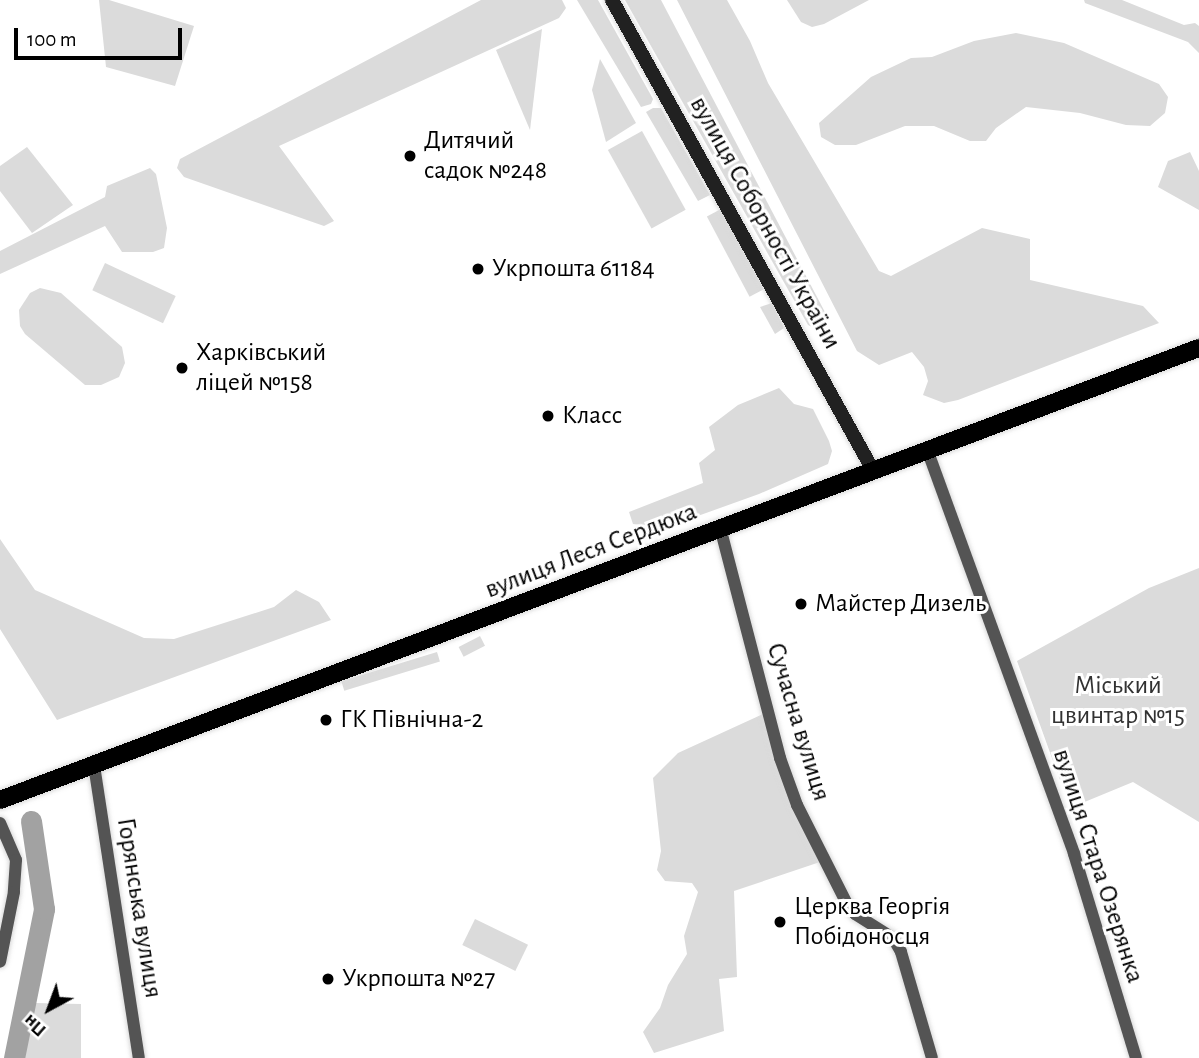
<!DOCTYPE html>
<meta charset="utf-8">
<style>
body{margin:0}
#map{position:relative;width:1199px;height:1058px;overflow:hidden;background:#fff;font-family:"Alegreya Sans",sans-serif}
div>[style]{position:absolute}
.green>*{inset:0;background:#dbdbdb;transform-origin:0 0}
.river>*{height:21px;margin:-10.5px;padding:0 10.5px;transform-origin:10.5px;border-radius:10.5px;background:#a2a2a2}
.roads{filter:drop-shadow(0 0 2px #dbdbdb) drop-shadow(0 0 2px #dbdbdb)}
.street>*{height:12px;margin:-6px;padding:0 6px;transform-origin:6px;border-radius:6px;background:#545454}
.secondary>*{height:14px;margin:-7px;padding:0 7px;transform-origin:7px;border-radius:7px;background:#212121}
.primary>*{height:18px;margin:-9px;padding:0 9px;transform-origin:9px;border-radius:9px;background:#000}
.dots>*{width:19px;height:19px;translate:-50% -50%;box-sizing:border-box;border:4px solid #fff;border-radius:50%}
span{translate:-50% -50%;white-space:nowrap;text-align:center;line-height:1.15;-webkit-text-stroke:6px #fff;paint-order:stroke}
.poi-label{font-size:26px;color:#000}
.left{translate:0 -50%;text-align:left}
.street-label{font-size:26px;color:#000}
.park-label{font-size:26px;color:#323232}
.north{position:absolute;left:14px;top:974px;width:70px;height:70px;-webkit-text-stroke:5px #fff;paint-order:stroke;rotate:221deg;font-size:19px;font-weight:700;line-height:28px;text-align:center;color:#000}
.north::after{content:'';display:block;margin:auto;width:24px;height:32px;background:#000;clip-path:polygon(50% 0,100% 100%,50% 72%,0 100%)}
.scale{position:absolute;left:14px;top:28px;width:168px;height:32px;box-sizing:border-box;border:4px solid #000;border-top:0;padding-left:9px;font-size:21px;line-height:24px;white-space:nowrap;color:#000;-webkit-text-stroke:5px #fff;paint-order:stroke}
</style>
<div id="map">
<div class="green">
<i style="clip-path:polygon(99px 0,109px 0,194px 26px,175px 86px,106px 67px)"></i>
<i style="clip-path:polygon(481px 0,562px 0,566px 8px,559px 18px,279px 146px,334px 221px,324px 226px,184px 177px,177px 168px,180px 159px)"></i>
<i style="clip-path:polygon(577px 0,598px 0,653px 99px,651px 104px,641px 107px)"></i>
<i style="clip-path:polygon(625px 0,661px 0,827px 316px,822px 326px,814px 328px,808px 325px)"></i>
<i style="clip-path:polygon(677px 0,727px 0,750px 41px,768px 83px,879px 271px,891px 276px,982px 228px,1030px 239px,1030px 280px,1143px 306px,1159px 323px,958px 400px,944px 403px,923px 395px,928px 381px,924px 367px,912px 352px,879px 365px,857px 351px)"></i>
<i style="clip-path:polygon(787px 0,869px 0,824px 24px,812px 27px,801px 22px)"></i>
<i style="clip-path:polygon(1084px 0,1122px 0,1184px 25px,1195px 23px,1199px 26px,1199px 53px,1188px 42px,1085px 3px)"></i>
<i style="clip-path:polygon(542px 29px,530px 130px,496px 50px)"></i>
<i style="clip-path:polygon(1016px 33px,1064px 43px,1159px 84px,1168px 97px,1165px 113px,1150px 126px,1126px 125px,1080px 113px,1026px 107px,996px 128px,986px 141px,970px 141px,934px 126px,905px 126px,856px 145px,835px 145px,821px 137px,819px 123px,871px 77px,911px 58px,932px 57px,974px 41px)"></i>
<i style="clip-path:polygon(600px 59px,636px 123px,606px 142px,592px 90px)"></i>
<i style="clip-path:polygon(653px 108px,661px 108px,710px 195px,698px 201px,646px 112px)"></i>
<i style="left:642px;top:131px;width:90px;height:39px;rotate:61deg"></i>
<i style="clip-path:polygon(27px 147px,73px 205px,32px 233px,0 191px,0 166px)"></i>
<i style="clip-path:polygon(1190px 152px,1199px 171px,1199px 210px,1158px 187px,1168px 161px)"></i>
<i style="clip-path:polygon(150px 168px,156px 174px,167px 228px,164px 248px,153px 252px,122px 252px,105px 226px,0 274px,0 251px,105px 197px,107px 186px)"></i>
<i style="left:721px;top:209px;width:91px;height:16px;rotate:62deg"></i>
<i style="left:105px;top:263px;width:78px;height:30px;rotate:25deg"></i>
<i style="clip-path:polygon(40px 288px,61px 293px,122px 347px,125px 363px,119px 377px,101px 385px,85px 385px,25px 334px,20px 326px,19px 310px,30px 293px)"></i>
<i style="clip-path:polygon(772px 303px,784px 328px,775px 334px,760px 307px)"></i>
<i style="clip-path:polygon(779px 388px,794px 404px,813px 409px,829px 441px,832px 451px,828px 464px,759px 494px,681px 522px,650px 526px,633px 524px,629px 512px,703px 483px,699px 463px,715px 450px,709px 427px,738px 405px)"></i>
<i style="clip-path:polygon(0 539px,35px 590px,144px 638px,174px 639px,274px 607px,296px 590px,319px 602px,331px 620px,57px 720px,0 629px)"></i>
<i style="clip-path:polygon(1199px 568px,1199px 822px,1133px 782px,1070px 808px,1017px 661px,1149px 588px)"></i>
<i style="left:480px;top:636px;width:11px;height:24px;rotate:63deg"></i>
<i style="left:437px;top:652px;width:10px;height:100px;rotate:73deg"></i>
<i style="clip-path:polygon(763px 714px,820px 862px,734px 891px,737px 977px,719px 979px,724px 1031px,654px 1053px,643px 1032px,660px 1008px,668px 985px,687px 954px,684px 936px,698px 892px,692px 883px,665px 881px,657px 870px,661px 851px,653px 778px,678px 753px)"></i>
<i style="left:475px;top:919px;width:59px;height:29px;rotate:26deg"></i>
<i style="clip-path:polygon(35px 1003px,81px 1004px,81px 1058px,23px 1058px)"></i>
</div>
<div class="river">
<i style="left:14px;top:1058px;width:152px;rotate:-78.6deg"></i>
<i style="left:44px;top:909px;width:89px;rotate:-98.4deg"></i>
</div>
<div class="roads">
<div class="street">
<i style="left:928px;top:452px;width:428px;rotate:70deg"></i>
<i style="left:1074px;top:854px;width:213px;rotate:73.1deg"></i>
<i style="left:721px;top:531px;width:235px;rotate:75.4deg"></i>
<i style="left:780px;top:758px;width:50px;rotate:70.1deg"></i>
<i style="left:797px;top:805px;width:109px;rotate:63.2deg"></i>
<i style="left:846px;top:902px;width:15px;rotate:53deg"></i>
<i style="left:855px;top:914px;width:45px;rotate:32.3deg"></i>
<i style="left:893px;top:938px;width:16px;rotate:60deg"></i>
<i style="left:901px;top:952px;width:110px;rotate:73.7deg"></i>
<i style="left:94px;top:765px;width:296px;rotate:81.3deg"></i>
<i style="left:0;top:823px;width:40px;rotate:66.6deg"></i>
<i style="left:16px;top:860px;width:32px;rotate:94deg"></i>
<i style="left:14px;top:892px;width:71px;rotate:101.3deg"></i>
</div>
<div class="secondary">
<i style="left:612px;top:0;width:540px;rotate:60.97deg"></i>
</div>
<div class="primary">
<i style="left:0;top:800px;width:1281px;rotate:-20.66deg"></i>
</div>
</div>
<div class="dots">
<i style="left:410px;top:156px;background:#000"></i>
<i style="left:478px;top:269px;background:#000"></i>
<i style="left:182px;top:368px;background:#000"></i>
<i style="left:548px;top:416px;background:#000"></i>
<i style="left:801px;top:604px;background:#000"></i>
<i style="left:326px;top:720px;background:#000"></i>
<i style="left:780px;top:922px;background:#000"></i>
<i style="left:328px;top:979px;background:#000"></i>
</div>
<div class="poi-label">
<span class="left" style="left:424px;top:156px">Дитячий<br>садок №248</span>
<span class="left" style="left:492px;top:269px">Укрпошта 61184</span>
<span class="left" style="left:196px;top:368px">Харківський<br>ліцей №158</span>
<span class="left" style="left:562px;top:416px">Класс</span>
<span class="left" style="left:815px;top:604px">Майстер Дизель</span>
<span class="left" style="left:340px;top:720px">ГК Північна-2</span>
<span class="left" style="left:794px;top:922px">Церква Георгія<br>Побідоносця</span>
<span class="left" style="left:342px;top:979px">Укрпошта №27</span>
</div>
<div class="street-label">
<span style="left:765px;top:223px;rotate:61deg">вулиця Соборності України</span>
<span style="left:591px;top:551px;rotate:-21deg">вулиця Леся Сердюка</span>
<span style="left:798px;top:722px;rotate:73deg">Сучасна вулиця</span>
<span style="left:1098px;top:866px;rotate:72deg">вулиця Стара Озерянка</span>
<span style="left:139px;top:908px;rotate:81deg">Горянська вулиця</span>
</div>
<div class="park-label">
<span style="left:1118px;top:701px">Міський<br>цвинтар №15</span>
</div>
<div class="north">Пн</div>
<div class="scale">100 m</div>
</div>
